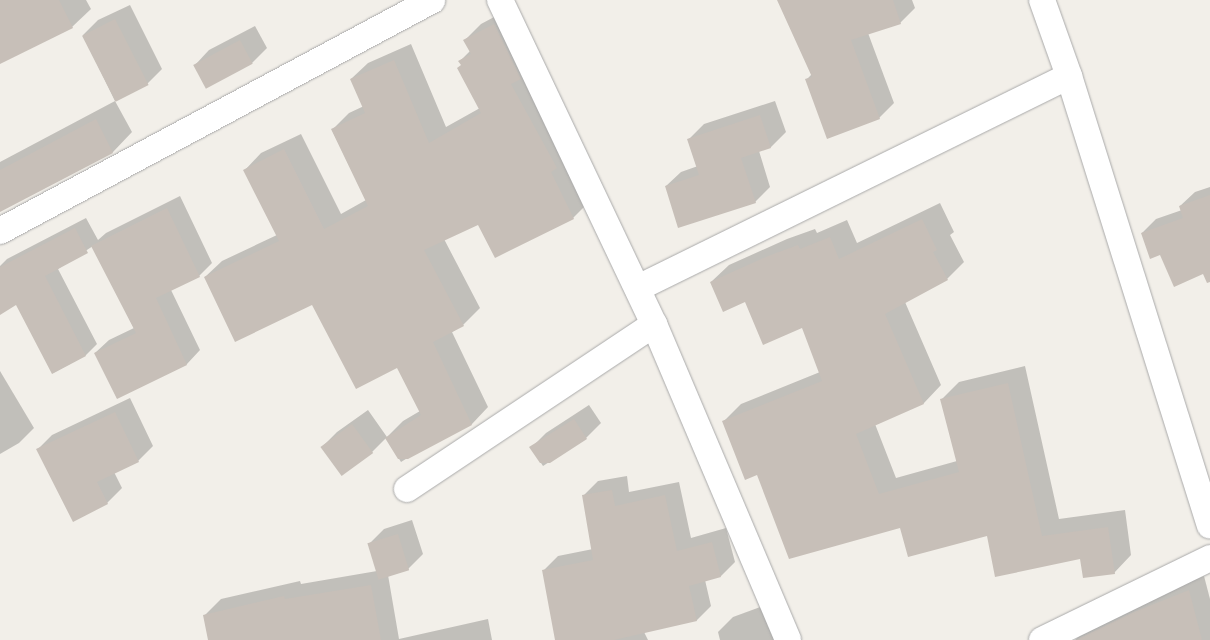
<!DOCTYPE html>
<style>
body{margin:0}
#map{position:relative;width:1210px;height:640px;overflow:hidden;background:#f2efe9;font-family:"Golos Text",sans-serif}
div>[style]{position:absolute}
.shadow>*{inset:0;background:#0003}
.building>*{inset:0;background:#c7bfb8;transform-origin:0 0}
.roads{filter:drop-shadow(0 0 1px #a9a9a9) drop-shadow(0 0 1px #a9a9a9)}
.street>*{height:26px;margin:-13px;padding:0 13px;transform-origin:13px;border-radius:13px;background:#fff}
span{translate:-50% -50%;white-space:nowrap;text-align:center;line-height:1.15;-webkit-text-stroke:4.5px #fff;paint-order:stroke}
</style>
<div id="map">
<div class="shadow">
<i style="clip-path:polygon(0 0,86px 0,91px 9px,72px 27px,0 63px)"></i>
<i style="clip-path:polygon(778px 0,912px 0,915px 8px,900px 23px,868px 33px,894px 103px,879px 118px,807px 79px,812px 74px)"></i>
<i style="clip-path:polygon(130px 5px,162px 69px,147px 84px,115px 101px,132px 132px,113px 152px,0 211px,0 162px,115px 101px,83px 35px,98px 20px)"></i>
<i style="clip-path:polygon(511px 8px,590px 201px,573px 218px,479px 223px,444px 239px,480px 308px,463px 325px,452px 332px,488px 407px,472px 424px,430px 444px,401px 462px,386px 438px,372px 452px,342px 474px,322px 447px,337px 432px,368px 410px,387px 437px,403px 421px,420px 411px,398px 366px,312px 304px,205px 277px,222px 261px,277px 235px,245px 170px,261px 153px,301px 134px,341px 214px,366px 200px,332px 130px,349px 113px,364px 106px,351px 79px,368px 63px,411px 44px,446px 127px,480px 108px,460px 61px,470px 51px,465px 40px,481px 24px)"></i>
<i style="clip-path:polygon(255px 26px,267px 48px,252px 63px,195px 65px,209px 50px)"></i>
<i style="clip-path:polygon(775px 101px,786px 132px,771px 147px,759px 151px,770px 187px,755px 202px,666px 186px,681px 172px,698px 166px,689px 139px,704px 124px)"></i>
<i style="clip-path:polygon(1210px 187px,1210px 267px,1161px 254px,1142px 233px,1156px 219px,1182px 210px,1180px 206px,1195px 192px)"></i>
<i style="clip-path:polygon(180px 196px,212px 263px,199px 276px,171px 290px,200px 350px,187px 364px,117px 398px,95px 353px,109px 340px,134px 328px,93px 246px,58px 269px,97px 344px,86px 355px,53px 373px,17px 303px,0 314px,0 266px,7px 259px,86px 218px,98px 240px,106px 233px)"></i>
<i style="clip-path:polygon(940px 203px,954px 232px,950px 235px,964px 262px,947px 279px,905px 302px,941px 385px,924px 403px,875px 424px,896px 478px,957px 461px,942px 399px,959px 382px,1025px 366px,1059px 519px,1125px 510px,1131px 555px,1114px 573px,1081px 558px,988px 534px,901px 526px,724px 421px,741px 404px,820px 372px,803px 327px,711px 282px,729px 265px,787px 239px,815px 229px,817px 233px,847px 220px,857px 243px)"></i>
<i style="clip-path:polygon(0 371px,34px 428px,19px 443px,0 454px)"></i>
<i style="clip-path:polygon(130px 398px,153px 446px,138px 461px,114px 472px,122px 488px,107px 503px,37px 450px,52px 435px)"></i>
<i style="clip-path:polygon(589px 405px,601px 423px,586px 438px,543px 466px,531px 448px,546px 433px)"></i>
<i style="clip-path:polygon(627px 476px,629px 492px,679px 482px,691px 538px,726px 528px,735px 562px,721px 576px,705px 580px,711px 606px,697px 620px,644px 632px,648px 640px,562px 640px,543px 571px,558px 556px,593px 549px,583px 496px,598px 481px)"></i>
<i style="clip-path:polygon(412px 520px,423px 554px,408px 569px,388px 575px,399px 639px,488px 619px,492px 640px,210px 640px,204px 616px,221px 599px,300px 581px,301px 584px,377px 571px,369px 544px,384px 529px)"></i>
<i style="clip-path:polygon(1204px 576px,1210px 599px,1210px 640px,1075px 640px,1087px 628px,1149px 598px)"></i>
<i style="clip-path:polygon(763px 606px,775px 640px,720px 640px,718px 632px,733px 617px)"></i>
</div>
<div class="building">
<i style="clip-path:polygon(0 0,59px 0,73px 28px,0 64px)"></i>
<i style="clip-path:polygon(777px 0,893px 0,901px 24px,851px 40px,880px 119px,827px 139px,805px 79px,812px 77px)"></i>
<i style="left:115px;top:19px;width:74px;height:37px;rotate:63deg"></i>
<i style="clip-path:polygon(494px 24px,521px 79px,511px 84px,557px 168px,551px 172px,574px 219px,495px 258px,478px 225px,424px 250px,464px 326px,433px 342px,472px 425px,408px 459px,398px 459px,385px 438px,421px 415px,397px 368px,356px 389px,312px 305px,235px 342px,204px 277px,279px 241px,243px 170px,284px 149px,324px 229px,368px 206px,331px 129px,365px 113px,350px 79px,394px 60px,429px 143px,481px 113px,457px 68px,461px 65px,458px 61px,471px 54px,463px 40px)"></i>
<i style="left:240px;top:40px;width:27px;height:53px;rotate:62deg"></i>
<i style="clip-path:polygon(760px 115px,771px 148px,741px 158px,756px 203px,678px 228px,665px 186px,699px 175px,687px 139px)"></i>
<i style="clip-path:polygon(96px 119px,113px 153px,0 212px,0 170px)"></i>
<i style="clip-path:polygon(1210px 195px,1210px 282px,1207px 283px,1203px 274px,1174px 287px,1160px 255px,1150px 259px,1141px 233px,1183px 218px,1179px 206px)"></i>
<i style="clip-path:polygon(167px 208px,200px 277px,156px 298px,187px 365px,117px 399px,94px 353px,136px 333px,91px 246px)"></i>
<i style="clip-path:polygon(922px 219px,937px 250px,933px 252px,948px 280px,885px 314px,924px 404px,856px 434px,879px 494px,959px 472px,940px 399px,1008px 383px,1042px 536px,1108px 527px,1115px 574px,1083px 578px,1080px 559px,995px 577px,987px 536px,908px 557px,900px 528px,789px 559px,757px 475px,745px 480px,722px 421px,822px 381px,802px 328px,763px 345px,745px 302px,723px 312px,710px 282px,768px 256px,798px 245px,800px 249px,830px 237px,839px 259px)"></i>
<i style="clip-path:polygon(75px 228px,88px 253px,45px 276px,86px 356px,52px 374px,16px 305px,0 315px,0 267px)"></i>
<i style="clip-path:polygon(115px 412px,139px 462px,97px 482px,108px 504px,73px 522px,36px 449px)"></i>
<i style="clip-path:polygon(574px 419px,587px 439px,550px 463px,540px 463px,529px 447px)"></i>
<i style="left:352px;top:424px;width:36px;height:39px;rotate:54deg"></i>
<i style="clip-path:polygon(612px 490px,615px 506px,665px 495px,677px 551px,712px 542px,721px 577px,689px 586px,697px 621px,614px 640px,555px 640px,542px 570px,593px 560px,582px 495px)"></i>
<i style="left:398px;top:534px;width:38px;height:32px;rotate:73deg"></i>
<i style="clip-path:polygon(371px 585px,381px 640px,208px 640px,203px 615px,284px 596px,285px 599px)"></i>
<i style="clip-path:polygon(1189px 590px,1202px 640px,1076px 640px,1132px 613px)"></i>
</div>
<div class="roads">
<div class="street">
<i style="left:500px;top:0;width:359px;rotate:64.6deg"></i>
<i style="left:654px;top:324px;width:343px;rotate:67deg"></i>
<i style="left:1042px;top:0;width:81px;rotate:70.4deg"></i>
<i style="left:1069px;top:76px;width:471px;rotate:72.6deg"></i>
<i style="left:0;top:231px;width:490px;rotate:-28.1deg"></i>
<i style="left:638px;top:288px;width:480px;rotate:-26.2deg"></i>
<i style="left:407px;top:489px;width:297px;rotate:-33.7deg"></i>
<i style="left:1042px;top:640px;width:187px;rotate:-26deg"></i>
</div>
</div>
</div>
